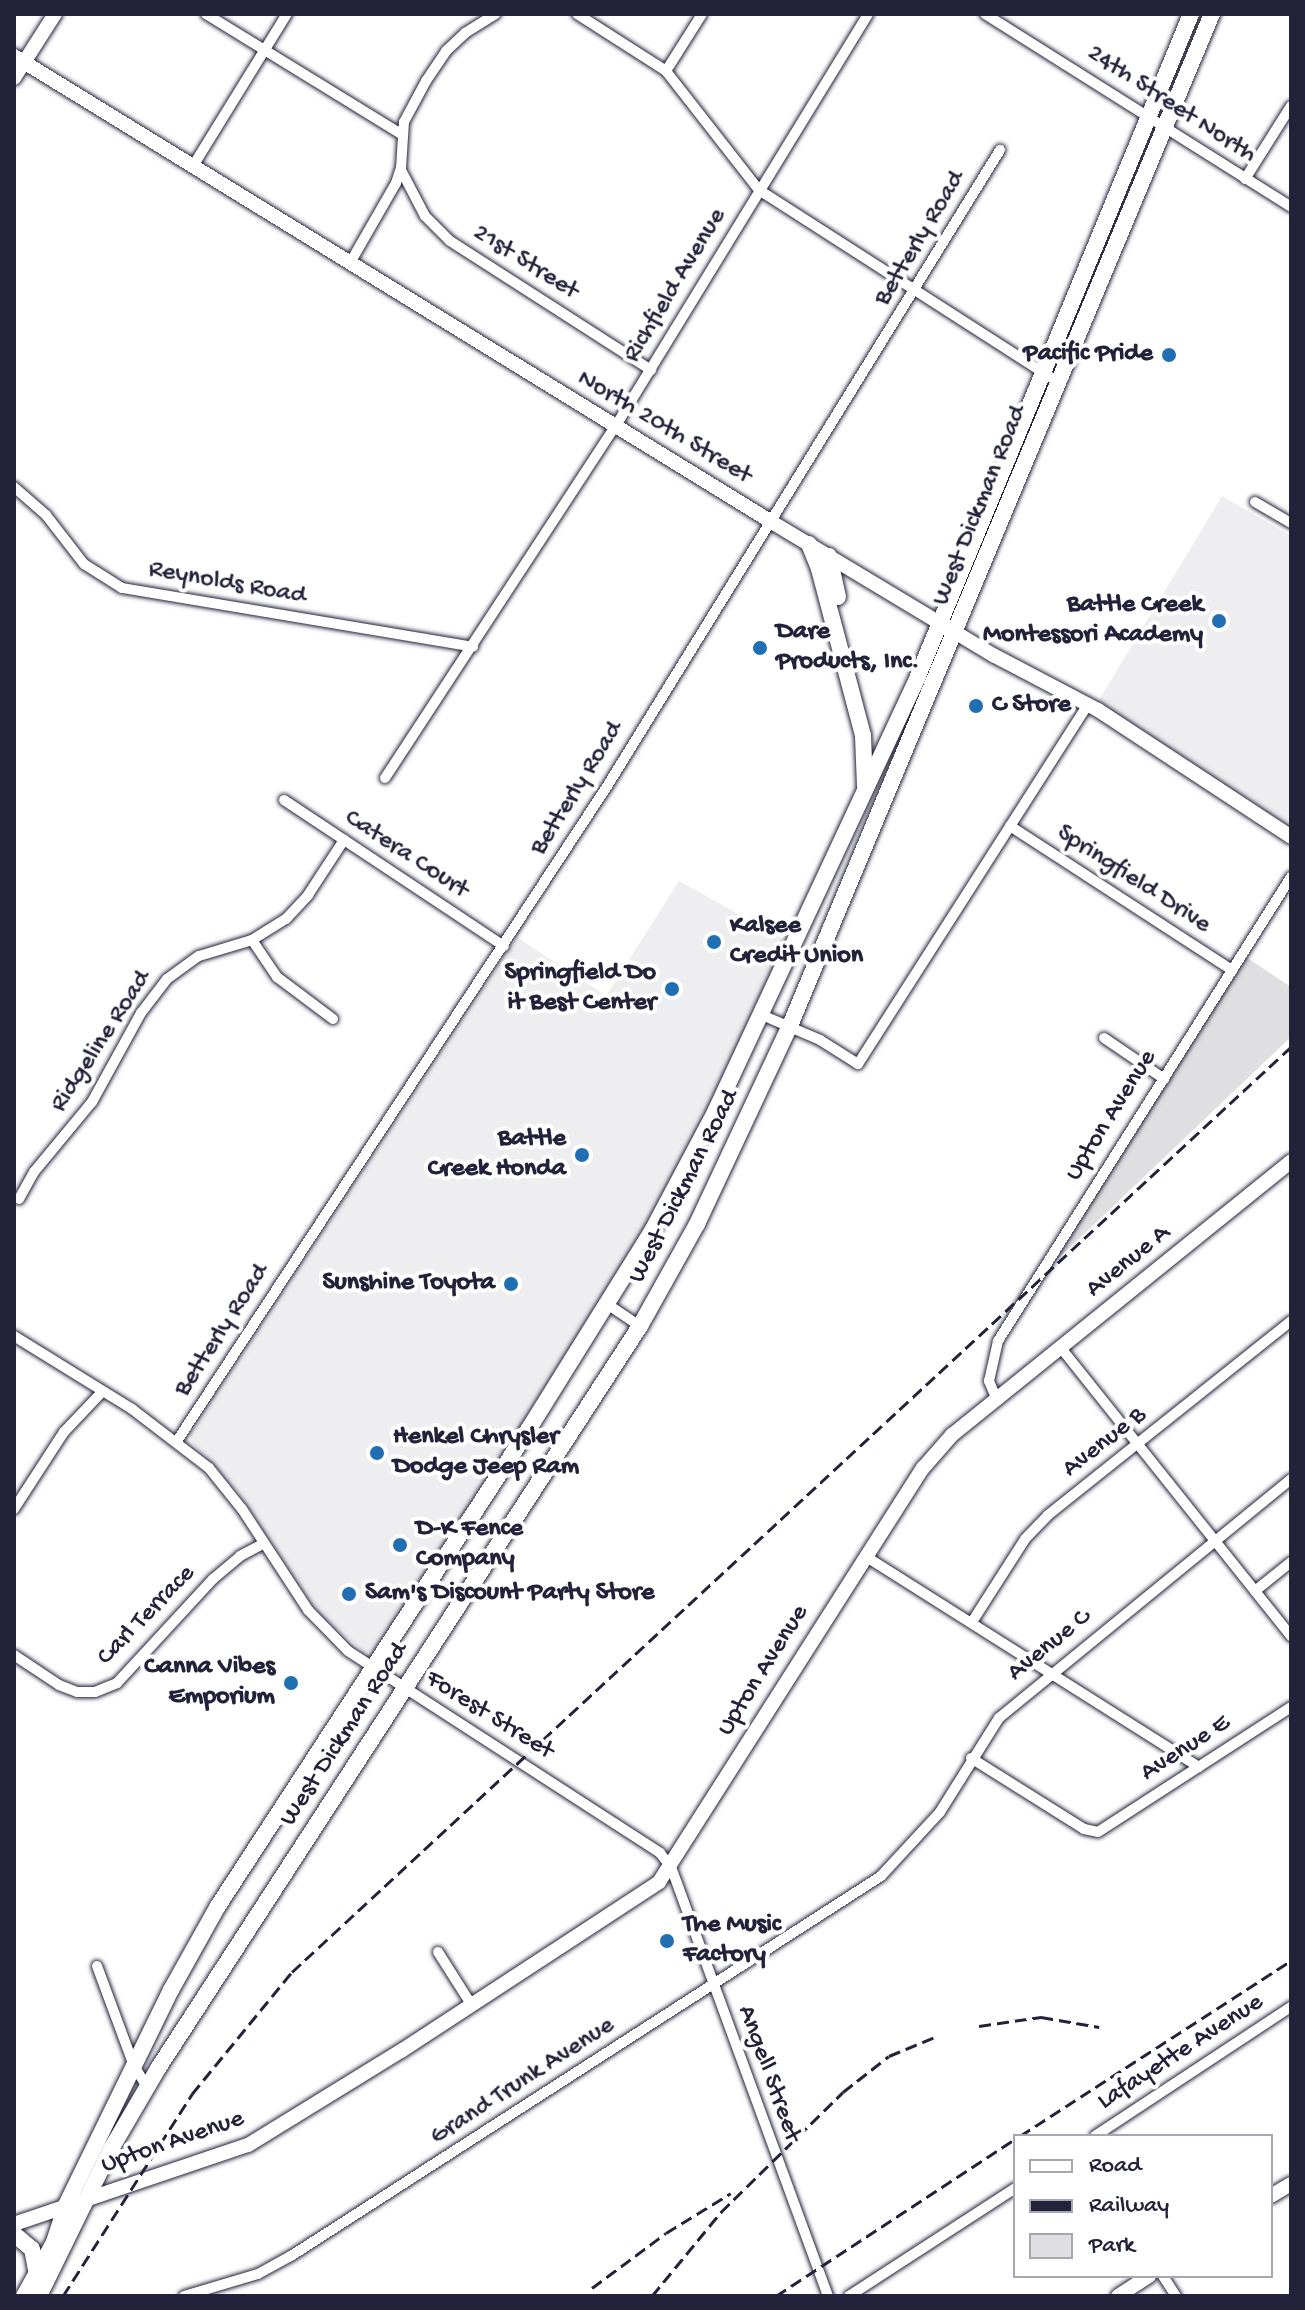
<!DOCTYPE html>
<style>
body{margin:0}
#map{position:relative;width:1305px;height:2310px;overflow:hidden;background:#fff;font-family:"Gochi Hand",sans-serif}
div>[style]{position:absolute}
.built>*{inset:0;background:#eeeef1}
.green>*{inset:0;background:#dfdfe2}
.roads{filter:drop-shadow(0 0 2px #22223b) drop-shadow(0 0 2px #22223b)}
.street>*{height:10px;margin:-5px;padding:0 5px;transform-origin:5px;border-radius:5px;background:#fff}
.secondary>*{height:14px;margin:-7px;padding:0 7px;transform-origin:7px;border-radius:7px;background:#fff}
.primary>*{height:16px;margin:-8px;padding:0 8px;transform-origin:8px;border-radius:8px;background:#fff}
.rail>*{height:3px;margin-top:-1.5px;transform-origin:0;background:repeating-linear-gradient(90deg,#22223b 0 12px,transparent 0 18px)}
.dots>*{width:22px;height:22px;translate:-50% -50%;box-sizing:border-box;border:4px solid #fff;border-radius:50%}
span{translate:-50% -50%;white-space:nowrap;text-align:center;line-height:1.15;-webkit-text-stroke:8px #fff;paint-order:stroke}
.street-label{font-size:26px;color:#22223b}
.poi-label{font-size:26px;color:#22223b;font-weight:700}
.right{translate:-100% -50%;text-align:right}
.left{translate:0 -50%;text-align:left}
.frame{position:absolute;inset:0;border:16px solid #22223b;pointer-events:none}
.legend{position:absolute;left:1013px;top:2134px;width:260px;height:144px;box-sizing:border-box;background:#fff;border:2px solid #a7a7b1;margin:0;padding:10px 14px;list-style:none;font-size:24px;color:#22223b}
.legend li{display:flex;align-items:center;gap:16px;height:40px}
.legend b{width:40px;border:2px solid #a7a7b1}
</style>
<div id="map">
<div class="built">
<i style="clip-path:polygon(1222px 496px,1291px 536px,1291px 832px,1096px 705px)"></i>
<i style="clip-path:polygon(679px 881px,789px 942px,697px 1138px,594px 1317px,376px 1652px,365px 1653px,320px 1615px,236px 1489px,191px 1442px,190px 1434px,517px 937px,606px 996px)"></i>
</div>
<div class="green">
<i style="clip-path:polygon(1243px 955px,1291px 987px,1291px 1037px,1045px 1271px)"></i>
</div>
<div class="roads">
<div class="street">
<i style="left:206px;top:14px;width:231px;rotate:31.6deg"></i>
<i style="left:577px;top:14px;width:106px;rotate:32.6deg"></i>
<i style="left:666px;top:71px;width:151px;rotate:52deg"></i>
<i style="left:759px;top:190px;width:355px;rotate:32.7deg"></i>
<i style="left:985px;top:14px;width:362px;rotate:32.2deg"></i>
<i style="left:666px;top:71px;width:67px;rotate:-57.7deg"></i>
<i style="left:193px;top:166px;width:179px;rotate:-58.3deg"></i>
<i style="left:401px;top:170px;width:52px;rotate:62.4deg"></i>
<i style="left:425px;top:216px;width:35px;rotate:45deg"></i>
<i style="left:450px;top:241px;width:239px;rotate:32.7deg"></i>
<i style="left:1245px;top:179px;width:86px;rotate:-57.8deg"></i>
<i style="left:350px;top:263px;width:92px;rotate:-60.1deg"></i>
<i style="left:396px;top:183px;width:16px;rotate:-72deg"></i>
<i style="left:401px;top:168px;width:46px;rotate:-86.3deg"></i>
<i style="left:404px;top:122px;width:47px;rotate:-61.8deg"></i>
<i style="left:426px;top:81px;width:36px;rotate:-56deg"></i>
<i style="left:446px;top:51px;width:26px;rotate:-43deg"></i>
<i style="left:465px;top:33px;width:36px;rotate:-32deg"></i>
<i style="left:14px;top:487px;width:43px;rotate:41.2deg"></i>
<i style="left:46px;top:515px;width:62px;rotate:52.2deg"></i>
<i style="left:84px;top:564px;width:45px;rotate:32.3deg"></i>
<i style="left:122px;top:588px;width:356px;rotate:9.5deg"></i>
<i style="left:1255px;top:502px;width:42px;rotate:30.3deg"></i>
<i style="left:385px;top:778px;width:420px;rotate:-56.8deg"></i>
<i style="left:615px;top:427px;width:484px;rotate:-58.5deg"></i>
<i style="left:284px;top:800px;width:264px;rotate:33.6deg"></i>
<i style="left:1010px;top:826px;width:265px;rotate:33deg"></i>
<i style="left:252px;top:940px;width:45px;rotate:56deg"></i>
<i style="left:277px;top:977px;width:70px;rotate:36.9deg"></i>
<i style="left:762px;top:1015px;width:63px;rotate:23.3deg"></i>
<i style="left:820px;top:1040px;width:45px;rotate:32.3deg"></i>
<i style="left:858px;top:1064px;width:427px;rotate:-57.4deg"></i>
<i style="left:1104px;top:1038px;width:73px;rotate:34.3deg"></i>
<i style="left:19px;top:1199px;width:31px;rotate:-61deg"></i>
<i style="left:34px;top:1172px;width:91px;rotate:-50.4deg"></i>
<i style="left:92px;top:1102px;width:102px;rotate:-61.2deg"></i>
<i style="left:141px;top:1013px;width:43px;rotate:-52.6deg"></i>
<i style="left:167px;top:979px;width:39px;rotate:-36deg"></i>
<i style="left:199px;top:956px;width:55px;rotate:-16.8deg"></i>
<i style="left:252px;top:940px;width:40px;rotate:-32deg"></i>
<i style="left:286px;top:919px;width:33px;rotate:-47deg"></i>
<i style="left:308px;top:895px;width:66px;rotate:-56.8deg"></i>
<i style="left:607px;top:1304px;width:40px;rotate:34deg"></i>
<i style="left:14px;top:1336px;width:139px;rotate:31.7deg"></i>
<i style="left:132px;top:1409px;width:97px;rotate:37.5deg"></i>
<i style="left:209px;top:1468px;width:53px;rotate:51.2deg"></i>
<i style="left:242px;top:1509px;width:121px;rotate:56.8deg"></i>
<i style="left:308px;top:1610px;width:57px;rotate:45.7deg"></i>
<i style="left:348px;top:1651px;width:372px;rotate:32.9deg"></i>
<i style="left:660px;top:1853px;width:18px;rotate:52deg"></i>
<i style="left:671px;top:1867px;width:457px;rotate:69.9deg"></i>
<i style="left:1061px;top:1348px;width:369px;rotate:51.4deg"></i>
<i style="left:997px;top:1400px;width:21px;rotate:-113deg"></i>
<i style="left:989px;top:1381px;width:41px;rotate:-77.3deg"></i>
<i style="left:998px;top:1341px;width:549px;rotate:-57.73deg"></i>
<i style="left:177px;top:1441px;width:781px;rotate:-56.7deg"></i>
<i style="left:606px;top:788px;width:750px;rotate:-58.3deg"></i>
<i style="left:14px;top:1509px;width:92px;rotate:-57deg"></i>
<i style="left:64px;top:1432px;width:55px;rotate:-46.5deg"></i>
<i style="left:865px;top:1556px;width:395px;rotate:32.3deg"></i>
<i style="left:1255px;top:1591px;width:46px;rotate:-38.9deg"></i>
<i style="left:972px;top:1622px;width:98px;rotate:-57.4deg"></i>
<i style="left:1025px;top:1539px;width:33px;rotate:-46deg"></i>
<i style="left:1048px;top:1515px;width:311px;rotate:-38.6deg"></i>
<i style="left:14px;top:1655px;width:54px;rotate:33.7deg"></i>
<i style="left:59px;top:1685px;width:19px;rotate:21deg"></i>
<i style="left:77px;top:1692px;width:18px"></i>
<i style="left:95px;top:1692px;width:24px;rotate:-22deg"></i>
<i style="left:117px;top:1683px;width:142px;rotate:-47.3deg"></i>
<i style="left:213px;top:1579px;width:35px;rotate:-40deg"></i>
<i style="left:240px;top:1556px;width:27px;rotate:-28deg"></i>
<i style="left:971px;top:1758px;width:133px;rotate:32.1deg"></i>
<i style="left:1084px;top:1829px;width:14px;rotate:12deg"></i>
<i style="left:1098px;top:1832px;width:230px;rotate:-32.9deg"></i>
<i style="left:438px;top:1952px;width:62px;rotate:57.6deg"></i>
<i style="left:97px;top:1966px;width:107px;rotate:69.7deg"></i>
<i style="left:134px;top:2066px;width:25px;rotate:58deg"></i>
<i style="left:1095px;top:2136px;width:235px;rotate:-33.4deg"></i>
<i style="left:1163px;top:2276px;width:24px;rotate:57deg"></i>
<i style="left:184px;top:2296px;width:77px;rotate:-16.6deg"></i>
<i style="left:258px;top:2274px;width:38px;rotate:-29deg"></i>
<i style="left:291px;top:2256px;width:702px;rotate:-32.78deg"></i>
<i style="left:881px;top:1876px;width:87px;rotate:-47.3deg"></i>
<i style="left:940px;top:1812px;width:111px;rotate:-57.9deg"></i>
<i style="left:999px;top:1718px;width:377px;rotate:-39.3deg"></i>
<i style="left:849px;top:2296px;width:198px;rotate:-33deg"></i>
</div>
<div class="secondary">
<i style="left:14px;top:56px;width:888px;rotate:31.59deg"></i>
<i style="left:770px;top:521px;width:262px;rotate:31deg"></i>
<i style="left:995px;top:656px;width:116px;rotate:27.7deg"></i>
<i style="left:1098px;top:710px;width:231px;rotate:33.3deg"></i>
<i style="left:14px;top:78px;width:76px;rotate:-57.4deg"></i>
<i style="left:1271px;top:2196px;width:23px;rotate:-31deg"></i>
<i style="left:14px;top:2224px;width:247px;rotate:-18.7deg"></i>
<i style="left:248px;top:2145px;width:180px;rotate:-31.6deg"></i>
<i style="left:401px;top:2051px;width:308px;rotate:-33.2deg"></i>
<i style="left:659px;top:1882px;width:491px;rotate:-57.5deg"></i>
<i style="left:923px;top:1468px;width:44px;rotate:-48.7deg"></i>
<i style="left:952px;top:1435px;width:436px;rotate:-38.9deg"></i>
<i style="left:1118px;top:2296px;width:37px;rotate:-33deg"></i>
</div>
<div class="primary">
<i style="left:809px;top:544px;width:27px;rotate:68deg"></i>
<i style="left:819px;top:569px;width:173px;rotate:75.2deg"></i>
<i style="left:863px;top:736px;width:50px;rotate:87.7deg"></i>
<i style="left:829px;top:556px;width:42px;rotate:77.6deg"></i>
<i style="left:14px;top:2234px;width:23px;rotate:40deg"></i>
<i style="left:32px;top:2249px;width:25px;rotate:79deg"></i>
<i style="left:24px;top:2296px;width:62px;rotate:-60.9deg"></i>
<i style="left:54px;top:2242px;width:39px;rotate:-72deg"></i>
<i style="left:66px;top:2205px;width:239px;rotate:-64deg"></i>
<i style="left:171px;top:1990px;width:96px;rotate:-60.8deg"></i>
<i style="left:218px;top:1906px;width:572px;rotate:-56.92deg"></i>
<i style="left:530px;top:1427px;width:231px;rotate:-58.1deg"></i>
<i style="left:652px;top:1231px;width:135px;rotate:-62.1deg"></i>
<i style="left:715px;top:1112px;width:481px;rotate:-65deg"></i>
<i style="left:918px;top:676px;width:716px;rotate:-67.59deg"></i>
<i style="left:39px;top:2296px;width:164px;rotate:-63.9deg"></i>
<i style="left:111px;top:2149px;width:95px;rotate:-59.7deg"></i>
<i style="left:159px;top:2067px;width:883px;rotate:-57.01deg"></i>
<i style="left:640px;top:1326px;width:117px;rotate:-60.8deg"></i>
<i style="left:697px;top:1224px;width:217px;rotate:-64.9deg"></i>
<i style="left:789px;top:1028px;width:1099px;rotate:-67.36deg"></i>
</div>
</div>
<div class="rail">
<i style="left:979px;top:2026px;width:63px;rotate:-8.3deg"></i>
<i style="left:1041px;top:2017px;width:59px;rotate:9.8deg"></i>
<i style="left:1020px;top:2136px;width:323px;rotate:-32.9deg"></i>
<i style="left:592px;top:2288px;width:92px;rotate:-36.6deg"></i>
<i style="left:666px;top:2233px;width:76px;rotate:-31.6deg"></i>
<i style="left:63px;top:2296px;width:240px;rotate:-57.4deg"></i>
<i style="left:192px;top:2094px;width:158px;rotate:-50.7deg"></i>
<i style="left:292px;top:1972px;width:1361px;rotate:-42.8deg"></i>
<i style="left:652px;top:2296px;width:109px;rotate:-50.6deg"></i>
<i style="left:721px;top:2212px;width:171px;rotate:-44.5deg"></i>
<i style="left:843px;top:2092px;width:58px;rotate:-38deg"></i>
<i style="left:889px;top:2056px;width:52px;rotate:-22.6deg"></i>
<i style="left:776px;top:2296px;width:286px;rotate:-33.3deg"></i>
</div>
<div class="dots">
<i style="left:1169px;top:355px;background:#1f6fb2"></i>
<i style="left:1219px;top:621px;background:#1f6fb2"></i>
<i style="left:760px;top:648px;background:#1f6fb2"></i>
<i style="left:976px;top:706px;background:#1f6fb2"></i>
<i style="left:714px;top:942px;background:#1f6fb2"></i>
<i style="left:672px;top:989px;background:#1f6fb2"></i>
<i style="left:582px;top:1155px;background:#1f6fb2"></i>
<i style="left:511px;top:1284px;background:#1f6fb2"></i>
<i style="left:377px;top:1453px;background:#1f6fb2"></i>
<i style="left:400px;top:1545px;background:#1f6fb2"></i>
<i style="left:349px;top:1594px;background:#1f6fb2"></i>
<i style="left:291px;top:1683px;background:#1f6fb2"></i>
<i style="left:667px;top:1941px;background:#1f6fb2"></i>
</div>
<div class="street-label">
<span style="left:1171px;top:105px;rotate:33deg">24th Street North</span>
<span style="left:921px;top:239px;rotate:-59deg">Betterly Road</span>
<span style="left:525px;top:263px;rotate:32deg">21st Street</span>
<span style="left:676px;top:286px;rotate:-59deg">Richfield Avenue</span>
<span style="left:664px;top:428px;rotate:31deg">North 20th Street</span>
<span style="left:981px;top:506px;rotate:-68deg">West Dickman Road</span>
<span style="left:227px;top:584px;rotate:10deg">Reynolds Road</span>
<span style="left:578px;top:789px;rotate:-58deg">Betterly Road</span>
<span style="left:406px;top:855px;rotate:33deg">Catera Court</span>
<span style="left:1133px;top:880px;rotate:33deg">Springfield Drive</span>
<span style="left:102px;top:1042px;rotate:-57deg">Ridgeline Road</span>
<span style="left:1112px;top:1116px;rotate:-58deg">Upton Avenue</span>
<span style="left:685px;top:1187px;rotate:-63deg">West Dickman Road</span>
<span style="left:1129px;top:1262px;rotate:-39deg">Avenue A</span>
<span style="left:223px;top:1331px;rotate:-57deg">Betterly Road</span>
<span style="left:1105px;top:1443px;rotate:-38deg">Avenue B</span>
<span style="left:147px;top:1616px;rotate:-46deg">Carl Terrace</span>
<span style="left:1050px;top:1646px;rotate:-39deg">Avenue C</span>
<span style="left:764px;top:1671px;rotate:-58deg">Upton Avenue</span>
<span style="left:489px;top:1716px;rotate:32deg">Forest Street</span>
<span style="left:345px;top:1735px;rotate:-57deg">West Dickman Road</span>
<span style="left:1186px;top:1749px;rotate:-33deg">Avenue E</span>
<span style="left:1181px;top:2053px;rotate:-33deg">Lafayette Avenue</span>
<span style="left:768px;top:2074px;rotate:70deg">Angell Street</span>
<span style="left:523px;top:2082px;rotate:-33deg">Grand Trunk Avenue</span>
<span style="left:173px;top:2143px;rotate:-19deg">Upton Avenue</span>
</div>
<div class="poi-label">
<span class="right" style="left:1153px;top:355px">Pacific Pride</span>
<span class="right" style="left:1203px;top:621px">Battle Creek<br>Montessori Academy</span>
<span class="left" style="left:776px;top:648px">Dare<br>Products, Inc.</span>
<span class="left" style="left:992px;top:706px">C Store</span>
<span class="left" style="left:730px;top:942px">Kalsee<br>Credit Union</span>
<span class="right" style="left:656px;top:989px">Springfield Do<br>it Best Center</span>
<span class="right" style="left:566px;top:1155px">Battle<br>Creek Honda</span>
<span class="right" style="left:495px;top:1284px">Sunshine Toyota</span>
<span class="left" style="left:393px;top:1453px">Henkel Chrysler<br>Dodge Jeep Ram</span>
<span class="left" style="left:416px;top:1545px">D-K Fence<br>Company</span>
<span class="left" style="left:365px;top:1594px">Sam's Discount Party Store</span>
<span class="right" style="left:275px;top:1683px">Canna Vibes<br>Emporium</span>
<span class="left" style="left:683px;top:1941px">The Music<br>Factory</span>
</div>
<div class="frame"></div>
<ul class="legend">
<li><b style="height:10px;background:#fff"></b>Road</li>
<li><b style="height:10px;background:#22223b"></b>Railway</li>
<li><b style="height:22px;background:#dfdfe2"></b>Park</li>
</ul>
</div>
